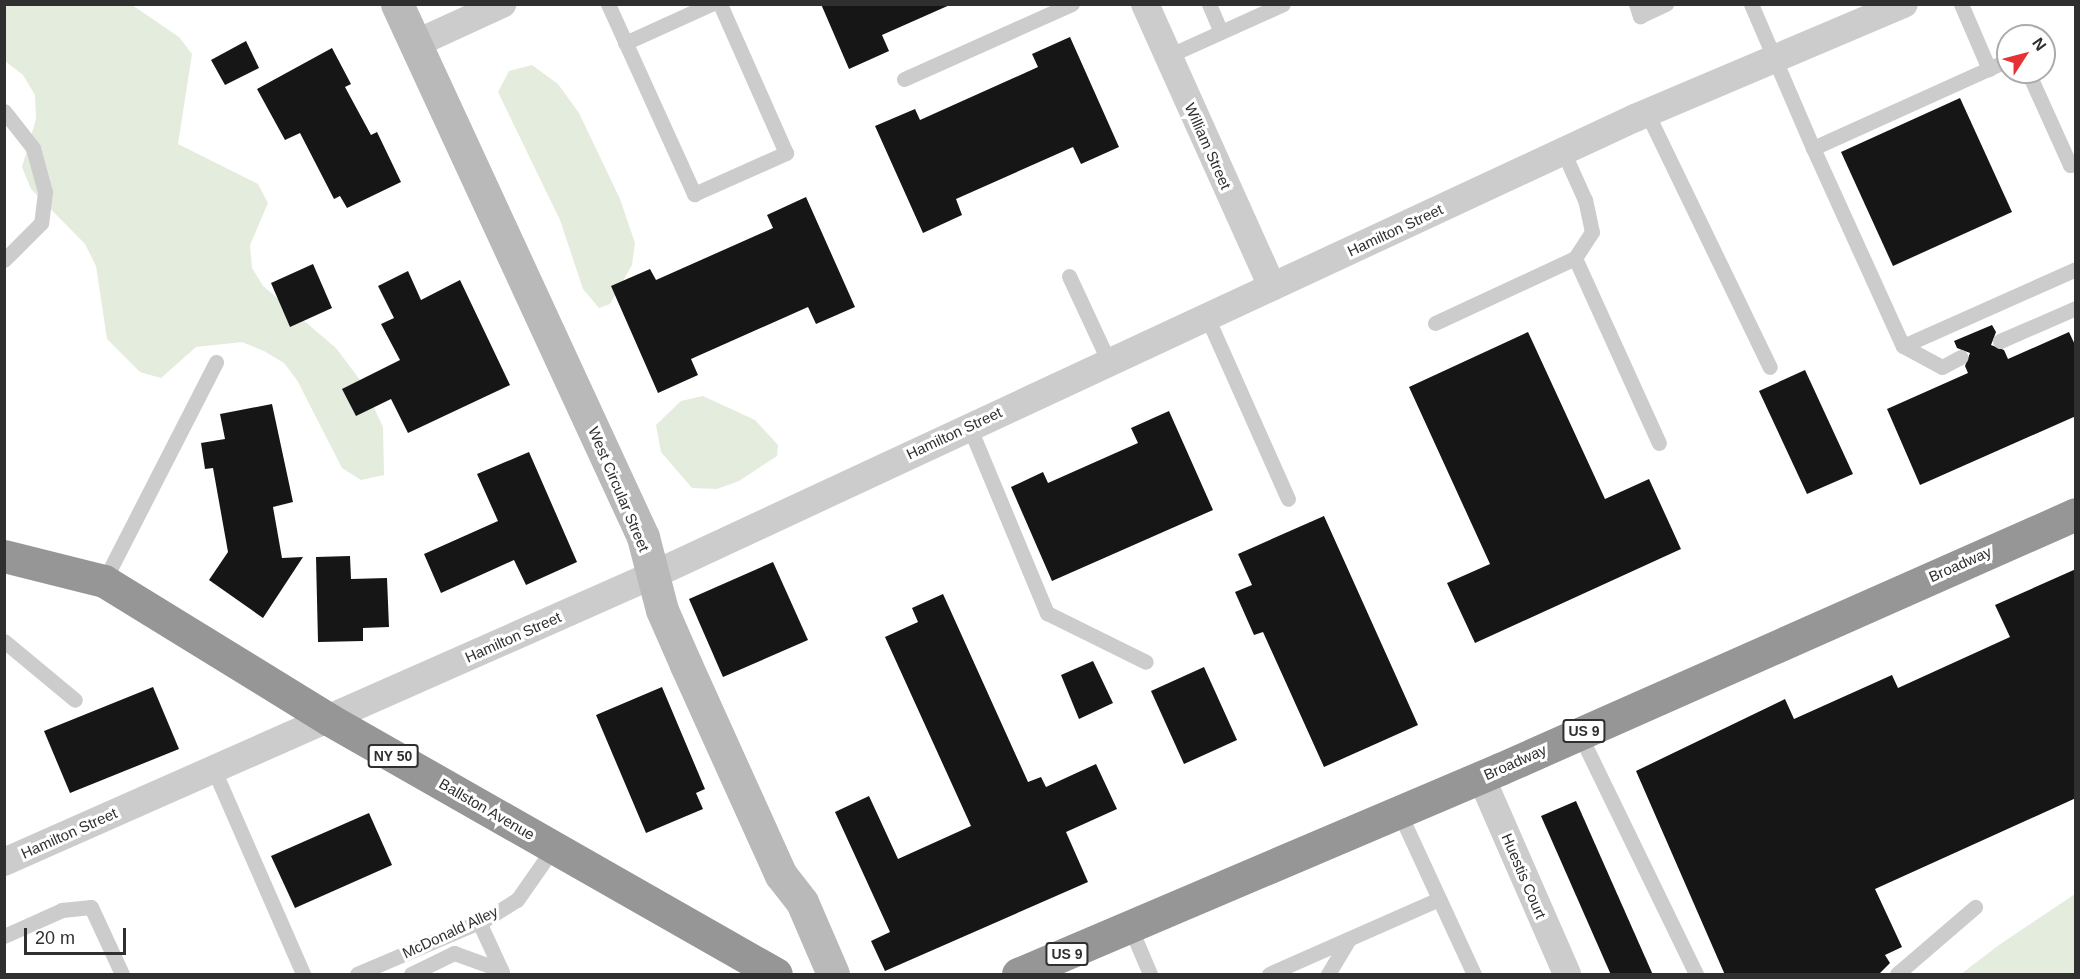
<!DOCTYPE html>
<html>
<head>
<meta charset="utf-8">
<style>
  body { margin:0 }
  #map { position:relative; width:2080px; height:979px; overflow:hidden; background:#fff; font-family:Arial,sans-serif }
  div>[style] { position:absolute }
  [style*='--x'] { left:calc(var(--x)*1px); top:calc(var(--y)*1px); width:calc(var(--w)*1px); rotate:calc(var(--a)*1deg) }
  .green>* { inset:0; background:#e4ecdd }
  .building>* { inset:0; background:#161616 }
  .lane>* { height:15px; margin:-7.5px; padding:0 7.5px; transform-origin:7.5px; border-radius:7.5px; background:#ccc }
  .street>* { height:28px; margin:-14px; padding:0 14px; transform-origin:14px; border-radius:14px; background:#ccc }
  .secondary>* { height:33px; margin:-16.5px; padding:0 16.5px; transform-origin:16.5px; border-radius:16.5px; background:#b9b9b9 }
  .highway>* { height:33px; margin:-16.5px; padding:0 16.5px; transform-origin:16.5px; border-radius:16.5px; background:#969696 }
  span { translate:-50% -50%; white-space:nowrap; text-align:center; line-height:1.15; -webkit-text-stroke:6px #fff; paint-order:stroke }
  .shield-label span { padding:2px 4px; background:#fff; border:2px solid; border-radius:4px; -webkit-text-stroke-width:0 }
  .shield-label { font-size:14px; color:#2f2f2f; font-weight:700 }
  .street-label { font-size:15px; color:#2f2f2f }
  .frame { position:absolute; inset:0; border:6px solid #2f2f2f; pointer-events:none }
  .north { position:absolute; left:1996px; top:24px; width:60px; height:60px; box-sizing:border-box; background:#fff; border:2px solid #acacac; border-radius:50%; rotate:54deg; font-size:16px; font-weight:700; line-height:24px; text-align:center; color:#2f2f2f }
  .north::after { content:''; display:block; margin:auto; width:21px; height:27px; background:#e53235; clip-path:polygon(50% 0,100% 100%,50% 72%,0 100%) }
  .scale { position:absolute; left:24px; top:928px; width:102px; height:27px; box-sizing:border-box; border:3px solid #2f2f2f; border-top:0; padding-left:8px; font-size:18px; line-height:21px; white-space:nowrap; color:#2f2f2f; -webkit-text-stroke:4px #fff; paint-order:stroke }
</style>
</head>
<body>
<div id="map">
  <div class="green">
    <div style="clip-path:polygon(5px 5px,132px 5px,179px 37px,192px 54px,178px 144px,258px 184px,268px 203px,250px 245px,252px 268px,263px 286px,336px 348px,363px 384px,383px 427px,384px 475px,361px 480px,342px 468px,297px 380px,284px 363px,264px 351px,242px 342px,196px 347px,161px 378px,140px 372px,107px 339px,96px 266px,85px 244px,31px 189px,22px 167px,36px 119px,35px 95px,23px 75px,5px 61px)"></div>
    <div style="clip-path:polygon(532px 65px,558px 84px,579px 113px,620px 199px,635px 243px,632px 265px,610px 304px,599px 308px,583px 289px,560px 220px,498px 92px,509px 71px)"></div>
    <div style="clip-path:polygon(703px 396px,755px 420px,778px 445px,777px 456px,739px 481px,717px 489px,692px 488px,661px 452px,656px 425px,681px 401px)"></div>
    <div style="clip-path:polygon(2075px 894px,2075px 974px,1961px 974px,1999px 945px)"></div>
  </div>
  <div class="building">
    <div style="clip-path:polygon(821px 4px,952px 4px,882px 35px,889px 51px,849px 69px)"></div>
    <div style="clip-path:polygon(1070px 37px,1119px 147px,1081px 164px,1073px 147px,956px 199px,962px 215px,923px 233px,875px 126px,915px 109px,920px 120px,1038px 67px,1032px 54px)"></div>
    <div style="clip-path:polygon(246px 41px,259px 68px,225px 85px,211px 60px)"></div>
    <div style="clip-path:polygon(332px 48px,351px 84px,345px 87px,371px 135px,377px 132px,401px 182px,347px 208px,340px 196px,334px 199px,300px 133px,285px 140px,257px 89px)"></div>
    <div style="clip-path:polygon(1960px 98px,2012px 212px,1893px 266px,1841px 152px)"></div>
    <div style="clip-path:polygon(806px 197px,855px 307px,816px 324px,808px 307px,691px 359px,698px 375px,658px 393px,611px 286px,650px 269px,656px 280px,773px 228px,767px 215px)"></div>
    <div style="clip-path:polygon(313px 264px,332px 308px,290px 327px,271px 283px)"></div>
    <div style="clip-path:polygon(408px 271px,421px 300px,460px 280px,510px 385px,408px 433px,391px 399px,356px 416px,342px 389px,400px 360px,381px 324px,394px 318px,378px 286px)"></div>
    <div style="clip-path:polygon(1992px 325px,1996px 332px,1991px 345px,2004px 350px,2008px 359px,2069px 332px,2076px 347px,2076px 416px,1920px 485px,1887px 409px,1968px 373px,1965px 366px,1970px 353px,1957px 348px,1954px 341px)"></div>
    <div style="clip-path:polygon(1528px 332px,1605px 499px,1649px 479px,1681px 549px,1475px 643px,1447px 583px,1490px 564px,1409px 387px)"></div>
    <div style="clip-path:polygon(1805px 370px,1853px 474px,1807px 494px,1759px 391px)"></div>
    <div style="clip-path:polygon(272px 404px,293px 502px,273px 507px,282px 558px,303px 557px,263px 618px,209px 580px,228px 552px,213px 468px,205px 469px,201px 443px,225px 439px,220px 414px)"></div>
    <div style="clip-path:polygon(1169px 411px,1213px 510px,1052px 581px,1011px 487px,1043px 472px,1048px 483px,1138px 443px,1131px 428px)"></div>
    <div style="clip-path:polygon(529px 452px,577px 562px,526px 585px,514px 560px,441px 593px,424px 554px,498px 521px,477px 474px)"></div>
    <div style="clip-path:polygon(1324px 516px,1418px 725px,1324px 767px,1263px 632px,1254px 635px,1235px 592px,1252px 585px,1238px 554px)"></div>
    <div style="clip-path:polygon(350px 556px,351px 579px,387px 578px,389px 627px,363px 628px,363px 641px,318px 642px,316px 557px)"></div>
    <div style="clip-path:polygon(773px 562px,808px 640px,723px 677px,689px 599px)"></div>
    <div style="clip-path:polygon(2076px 569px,2076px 798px,1875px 889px,1902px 947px,1885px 955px,1890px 963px,1878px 975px,1725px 975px,1636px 771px,1785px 699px,1794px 719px,1892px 675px,1898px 688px,2010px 637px,1995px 605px)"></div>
    <div style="clip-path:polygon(943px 594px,1028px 782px,1041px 777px,1046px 787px,1096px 764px,1117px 809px,1066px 832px,1088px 882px,885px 971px,871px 941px,890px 932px,835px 812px,869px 796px,898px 859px,971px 826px,885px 637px,918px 622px,912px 608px)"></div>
    <div style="clip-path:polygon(1093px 661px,1113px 703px,1079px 719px,1061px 675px)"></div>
    <div style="clip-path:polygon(1204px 667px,1237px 740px,1184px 764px,1151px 691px)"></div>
    <div style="clip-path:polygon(153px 687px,179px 749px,70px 793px,44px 731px)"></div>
    <div style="clip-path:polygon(662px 687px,705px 789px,696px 793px,703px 809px,646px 833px,596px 715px)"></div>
    <div style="clip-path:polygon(1576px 801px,1653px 975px,1611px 975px,1541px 816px)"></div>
    <div style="clip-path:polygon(369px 813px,392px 865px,295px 908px,271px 856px)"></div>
  </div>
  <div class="lane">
    <div style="--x:608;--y:4;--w:209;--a:65.6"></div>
    <div style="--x:694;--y:194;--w:101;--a:-24"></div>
    <div style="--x:786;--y:153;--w:163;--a:-113.9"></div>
    <div style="--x:1209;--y:4;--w:30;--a:67"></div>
    <div style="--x:1636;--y:4;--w:13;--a:72"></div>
    <div style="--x:1640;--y:16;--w:29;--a:-25"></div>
    <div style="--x:1751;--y:4;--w:157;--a:66.7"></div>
    <div style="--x:1961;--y:4;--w:71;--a:66.7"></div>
    <div style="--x:625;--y:43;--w:94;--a:-24.4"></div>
    <div style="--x:1168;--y:56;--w:126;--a:-24.3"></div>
    <div style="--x:2008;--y:60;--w:214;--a:155.7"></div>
    <div style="--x:1813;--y:148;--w:217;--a:65.6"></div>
    <div style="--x:1903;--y:346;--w:189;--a:-24"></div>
    <div style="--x:2028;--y:72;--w:102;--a:65.7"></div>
    <div style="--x:2070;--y:165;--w:7;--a:-27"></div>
    <div style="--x:904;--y:79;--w:184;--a:-24.1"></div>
    <div style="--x:4;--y:111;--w:47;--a:51.9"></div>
    <div style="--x:33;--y:148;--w:46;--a:74.7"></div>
    <div style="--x:45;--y:192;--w:31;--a:97"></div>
    <div style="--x:41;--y:223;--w:52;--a:135"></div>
    <div style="--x:1647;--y:113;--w:282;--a:64.2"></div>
    <div style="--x:1575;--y:258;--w:203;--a:65.6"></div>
    <div style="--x:1069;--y:276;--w:95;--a:65.1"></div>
    <div style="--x:1207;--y:317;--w:199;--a:66"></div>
    <div style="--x:1435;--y:323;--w:154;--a:-24.9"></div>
    <div style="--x:1575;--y:258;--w:31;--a:-57"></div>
    <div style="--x:1592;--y:232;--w:33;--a:-102"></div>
    <div style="--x:1585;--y:200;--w:54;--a:-114.2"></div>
    <div style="--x:2000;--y:341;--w:83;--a:-23.5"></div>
    <div style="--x:1903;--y:346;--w:44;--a:28.3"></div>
    <div style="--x:1942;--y:367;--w:21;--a:-28"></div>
    <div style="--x:969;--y:426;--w:203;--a:67.4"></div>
    <div style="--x:1047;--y:613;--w:110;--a:26.3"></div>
    <div style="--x:104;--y:581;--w:246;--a:-62.9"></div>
    <div style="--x:4;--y:641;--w:92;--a:39.7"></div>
    <div style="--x:1579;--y:733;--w:268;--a:64.1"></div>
    <div style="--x:214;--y:770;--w:223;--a:66.4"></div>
    <div style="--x:1399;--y:812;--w:179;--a:65.2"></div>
    <div style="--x:479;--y:922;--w:55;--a:65.3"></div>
    <div style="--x:1130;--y:927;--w:51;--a:66.9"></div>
    <div style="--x:4;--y:936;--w:64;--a:-24.1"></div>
    <div style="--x:62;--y:910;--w:29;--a:-6"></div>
    <div style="--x:91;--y:907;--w:74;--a:65.2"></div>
    <div style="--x:357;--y:974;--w:140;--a:-23.1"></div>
    <div style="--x:486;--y:919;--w:36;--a:-32"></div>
    <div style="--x:517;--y:900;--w:65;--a:-55.1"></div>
    <div style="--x:411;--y:974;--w:48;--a:-26"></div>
    <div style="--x:454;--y:953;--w:50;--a:19.9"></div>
    <div style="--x:1269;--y:974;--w:186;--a:-23.8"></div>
    <div style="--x:1328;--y:974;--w:41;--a:-59"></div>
    <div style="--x:1897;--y:974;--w:103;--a:-40.7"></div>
  </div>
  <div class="street">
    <div style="--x:1145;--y:4;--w:310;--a:65.8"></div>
    <div style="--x:417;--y:43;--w:94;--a:-24.6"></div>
    <div style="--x:1481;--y:777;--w:215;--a:66.4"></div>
    <div style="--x:4;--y:862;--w:710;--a:-23.86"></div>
    <div style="--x:653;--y:575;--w:1083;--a:-24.96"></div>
    <div style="--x:1635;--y:118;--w:292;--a:-23"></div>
  </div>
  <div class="secondary">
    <div style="--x:397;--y:4;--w:587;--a:65.22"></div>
    <div style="--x:643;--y:537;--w:75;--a:75.4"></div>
    <div style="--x:662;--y:610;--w:60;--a:66.4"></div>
    <div style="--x:686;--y:665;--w:230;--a:65.7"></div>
    <div style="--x:781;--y:875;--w:34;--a:52"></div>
    <div style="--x:802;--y:902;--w:78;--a:66.7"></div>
  </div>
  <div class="highway">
    <div style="--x:4;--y:556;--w:103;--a:14"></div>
    <div style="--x:104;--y:581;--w:265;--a:31.6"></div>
    <div style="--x:330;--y:720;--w:513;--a:29.66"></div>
    <div style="--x:1018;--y:974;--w:524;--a:-23.04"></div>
    <div style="--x:1500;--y:769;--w:630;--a:-23.88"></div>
  </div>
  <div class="shield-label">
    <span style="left:1584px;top:731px">US 9</span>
    <span style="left:393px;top:756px">NY 50</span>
    <span style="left:1067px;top:954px">US 9</span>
  </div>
  <div class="street-label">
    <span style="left:1208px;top:146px;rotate:66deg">William Street</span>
    <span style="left:1395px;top:230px;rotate:-25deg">Hamilton Street</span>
    <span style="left:954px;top:433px;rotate:-25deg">Hamilton Street</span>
    <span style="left:619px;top:489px;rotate:67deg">West Circular Street</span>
    <span style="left:1960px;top:564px;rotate:-24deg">Broadway</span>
    <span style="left:513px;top:637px;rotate:-24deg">Hamilton Street</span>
    <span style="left:1515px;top:762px;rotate:-24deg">Broadway</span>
    <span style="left:487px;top:809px;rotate:30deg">Ballston Avenue</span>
    <span style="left:69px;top:833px;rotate:-24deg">Hamilton Street</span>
    <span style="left:1524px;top:876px;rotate:67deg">Huestis Court</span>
    <span style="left:450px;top:932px;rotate:-25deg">McDonald Alley</span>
  </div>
  <div class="frame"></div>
  <div class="north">N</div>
  <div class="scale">20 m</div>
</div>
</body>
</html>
